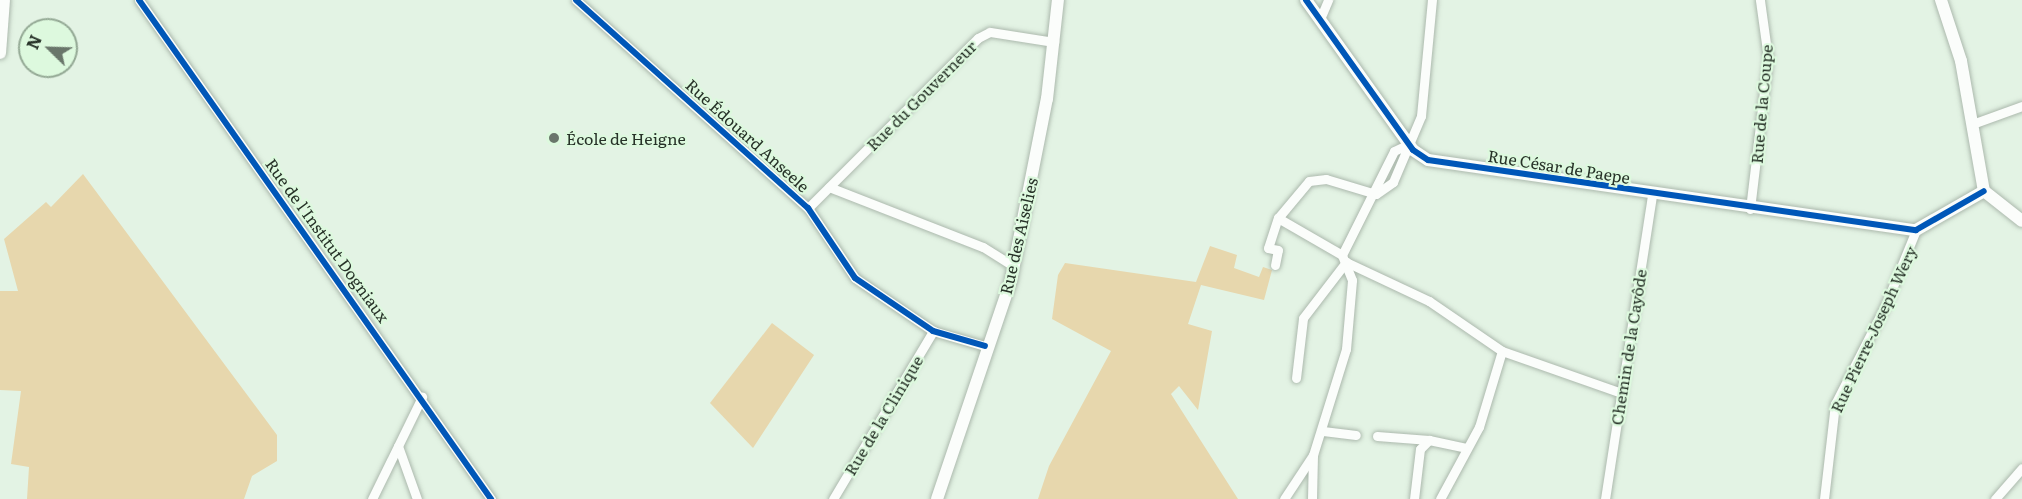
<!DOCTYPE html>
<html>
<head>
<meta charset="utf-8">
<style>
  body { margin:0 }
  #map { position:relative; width:2022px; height:499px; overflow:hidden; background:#e3f3e4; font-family:Literata,serif }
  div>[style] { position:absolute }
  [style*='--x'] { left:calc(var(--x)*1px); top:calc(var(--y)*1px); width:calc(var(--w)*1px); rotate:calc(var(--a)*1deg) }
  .green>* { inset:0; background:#e7d7ad }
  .roads { filter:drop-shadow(0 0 2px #acb9ad) drop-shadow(0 0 2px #acb9ad) }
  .minor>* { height:9px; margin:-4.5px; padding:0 4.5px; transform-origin:4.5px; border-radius:4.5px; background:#fbfdfb }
  .tertiary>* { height:12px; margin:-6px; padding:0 6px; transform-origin:6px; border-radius:6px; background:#fbfdfb }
  .cycleway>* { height:6px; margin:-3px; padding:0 3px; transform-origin:3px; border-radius:3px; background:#0057b8 }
  .dots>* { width:16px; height:16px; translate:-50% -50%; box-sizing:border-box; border:3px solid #ddf9de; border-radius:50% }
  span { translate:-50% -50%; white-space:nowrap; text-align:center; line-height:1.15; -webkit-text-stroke:4.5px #ddf9de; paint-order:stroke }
  .street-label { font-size:16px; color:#273228 }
  .poi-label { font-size:16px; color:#273228 }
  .left { translate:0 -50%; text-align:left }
  .north { position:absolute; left:18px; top:18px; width:60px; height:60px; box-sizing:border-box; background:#ddf9de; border:2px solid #94a995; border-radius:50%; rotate:293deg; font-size:16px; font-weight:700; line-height:24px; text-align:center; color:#273228 }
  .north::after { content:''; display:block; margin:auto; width:21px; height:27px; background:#69766a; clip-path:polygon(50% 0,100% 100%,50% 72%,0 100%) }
</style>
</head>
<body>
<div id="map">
  <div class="green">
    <div style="clip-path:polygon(83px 174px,277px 435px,277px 461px,252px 476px,244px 499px,27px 499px,29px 467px,11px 464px,21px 391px,0 390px,0 291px,18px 291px,4px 239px,46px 202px,51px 207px)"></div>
    <div style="clip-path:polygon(1210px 246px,1237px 255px,1234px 268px,1259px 277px,1263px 267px,1272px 270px,1264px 300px,1201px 285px,1188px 324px,1212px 331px,1198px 410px,1179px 386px,1171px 394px,1238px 499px,1038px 499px,1049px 466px,1111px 351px,1052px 319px,1058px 275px,1065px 263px,1196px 282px)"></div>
    <div style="clip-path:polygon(772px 323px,814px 355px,753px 448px,710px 403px)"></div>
  </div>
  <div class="roads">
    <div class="minor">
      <div style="--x:139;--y:0;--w:611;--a:54.8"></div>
      <div style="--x:576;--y:0;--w:312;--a:41.9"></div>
      <div style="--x:808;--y:208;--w:84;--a:56.1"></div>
      <div style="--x:855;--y:278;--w:94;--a:34.2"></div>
      <div style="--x:933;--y:331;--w:54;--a:16.1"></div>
      <div style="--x:1320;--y:19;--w:21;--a:-67"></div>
      <div style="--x:1975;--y:123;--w:50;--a:-19.9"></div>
      <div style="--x:829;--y:187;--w:165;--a:21.3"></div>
      <div style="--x:983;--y:247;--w:36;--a:32"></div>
      <div style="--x:1376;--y:194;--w:21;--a:-35"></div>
      <div style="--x:1393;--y:182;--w:72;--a:-67"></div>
      <div style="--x:1421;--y:116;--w:117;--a:-84.6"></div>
      <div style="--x:808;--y:208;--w:240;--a:-45"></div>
      <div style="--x:978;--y:38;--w:13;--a:-27"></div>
      <div style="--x:990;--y:32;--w:65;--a:8.9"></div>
      <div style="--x:1750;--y:209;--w:152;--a:-83.2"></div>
      <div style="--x:1768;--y:58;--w:59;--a:-97.9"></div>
      <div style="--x:1278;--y:218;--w:74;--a:30"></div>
      <div style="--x:1342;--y:255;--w:116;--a:-63.4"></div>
      <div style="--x:1394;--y:151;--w:17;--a:-25"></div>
      <div style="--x:1275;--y:265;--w:15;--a:-79"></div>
      <div style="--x:1278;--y:250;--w:10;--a:-169"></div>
      <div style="--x:1268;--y:248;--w:32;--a:-72"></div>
      <div style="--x:1278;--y:218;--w:48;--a:-50"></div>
      <div style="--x:1309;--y:181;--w:17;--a:-7"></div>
      <div style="--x:1326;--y:179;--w:52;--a:16.7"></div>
      <div style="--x:1296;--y:378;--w:60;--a:-83.3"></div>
      <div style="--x:1303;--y:318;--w:71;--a:-52.5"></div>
      <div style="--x:1346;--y:262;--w:92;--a:25.2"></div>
      <div style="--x:1429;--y:301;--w:88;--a:34.4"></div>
      <div style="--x:1502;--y:351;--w:126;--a:19.4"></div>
      <div style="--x:1323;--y:431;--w:33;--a:7"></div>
      <div style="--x:1377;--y:436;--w:52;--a:4.4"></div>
      <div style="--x:398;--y:446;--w:56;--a:70.3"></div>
      <div style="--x:372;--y:499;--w:114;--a:-63.9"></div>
      <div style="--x:833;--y:499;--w:196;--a:-59.2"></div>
      <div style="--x:1284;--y:499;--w:53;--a:-56.6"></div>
      <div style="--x:1313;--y:455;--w:111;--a:-72.7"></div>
      <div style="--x:1346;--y:349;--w:69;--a:-85"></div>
      <div style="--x:1352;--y:280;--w:27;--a:-112"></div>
      <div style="--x:1312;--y:499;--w:43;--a:-88.7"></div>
      <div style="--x:1414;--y:499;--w:50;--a:-83.2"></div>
      <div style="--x:1420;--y:449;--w:13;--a:-45"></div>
      <div style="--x:1429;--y:440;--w:39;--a:12"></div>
      <div style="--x:1440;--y:499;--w:82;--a:-61.6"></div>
      <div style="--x:1479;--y:427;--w:79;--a:-73.2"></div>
      <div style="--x:1605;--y:499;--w:309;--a:-81.2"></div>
      <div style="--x:1824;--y:499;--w:96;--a:-83.4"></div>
      <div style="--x:1835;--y:404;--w:110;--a:-63"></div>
      <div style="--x:1885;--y:306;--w:82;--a:-67.8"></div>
      <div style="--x:1995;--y:499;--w:41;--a:-48.9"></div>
    </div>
    <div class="tertiary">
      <div style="--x:1306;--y:0;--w:184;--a:54.5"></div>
      <div style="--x:1413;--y:150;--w:18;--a:34"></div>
      <div style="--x:1428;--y:160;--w:493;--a:8.2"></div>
      <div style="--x:1916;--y:230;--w:78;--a:-29.8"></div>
      <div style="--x:1941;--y:0;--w:64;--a:71.8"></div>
      <div style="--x:1961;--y:61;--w:132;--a:80"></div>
      <div style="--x:0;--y:53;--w:53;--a:-85.7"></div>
      <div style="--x:1984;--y:191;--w:48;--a:38.3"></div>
      <div style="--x:937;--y:499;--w:231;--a:-71.3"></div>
      <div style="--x:1011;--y:280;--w:185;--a:-78.8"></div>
      <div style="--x:1047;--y:99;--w:100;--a:-83.7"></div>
    </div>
  </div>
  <div class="cycleway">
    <div style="--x:139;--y:0;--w:611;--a:54.8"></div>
    <div style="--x:576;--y:0;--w:312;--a:41.9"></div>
    <div style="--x:808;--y:208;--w:84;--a:56.1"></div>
    <div style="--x:855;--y:278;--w:94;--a:34.2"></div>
    <div style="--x:933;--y:331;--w:54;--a:16.1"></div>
    <div style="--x:1306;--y:0;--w:184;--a:54.5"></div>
    <div style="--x:1413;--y:150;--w:18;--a:34"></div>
    <div style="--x:1428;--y:160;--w:493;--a:8.2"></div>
    <div style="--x:1916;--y:230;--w:78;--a:-29.8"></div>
  </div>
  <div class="dots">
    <div style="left:554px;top:138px;background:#69766a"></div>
  </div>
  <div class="street-label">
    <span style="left:921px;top:95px;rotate:-45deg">Rue du Gouverneur</span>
    <span style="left:1761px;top:104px;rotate:-85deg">Rue de la Coupe</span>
    <span style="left:748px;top:135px;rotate:42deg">Rue Édouard Anseele</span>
    <span style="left:1559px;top:166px;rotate:9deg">Rue César de Paepe</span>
    <span style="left:1018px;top:236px;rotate:-77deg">Rue des Aiselies</span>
    <span style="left:328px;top:240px;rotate:54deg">Rue de l'Institut Dogniaux</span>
    <span style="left:1873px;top:329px;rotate:-65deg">Rue Pierre-Joseph Wery</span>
    <span style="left:1628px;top:347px;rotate:-81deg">Chemin de la Cayôde</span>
    <span style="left:883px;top:415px;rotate:-59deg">Rue de la Clinique</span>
  </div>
  <div class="poi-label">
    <span class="left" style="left:566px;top:138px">École de Heigne</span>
  </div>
  <div class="north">N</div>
</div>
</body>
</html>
